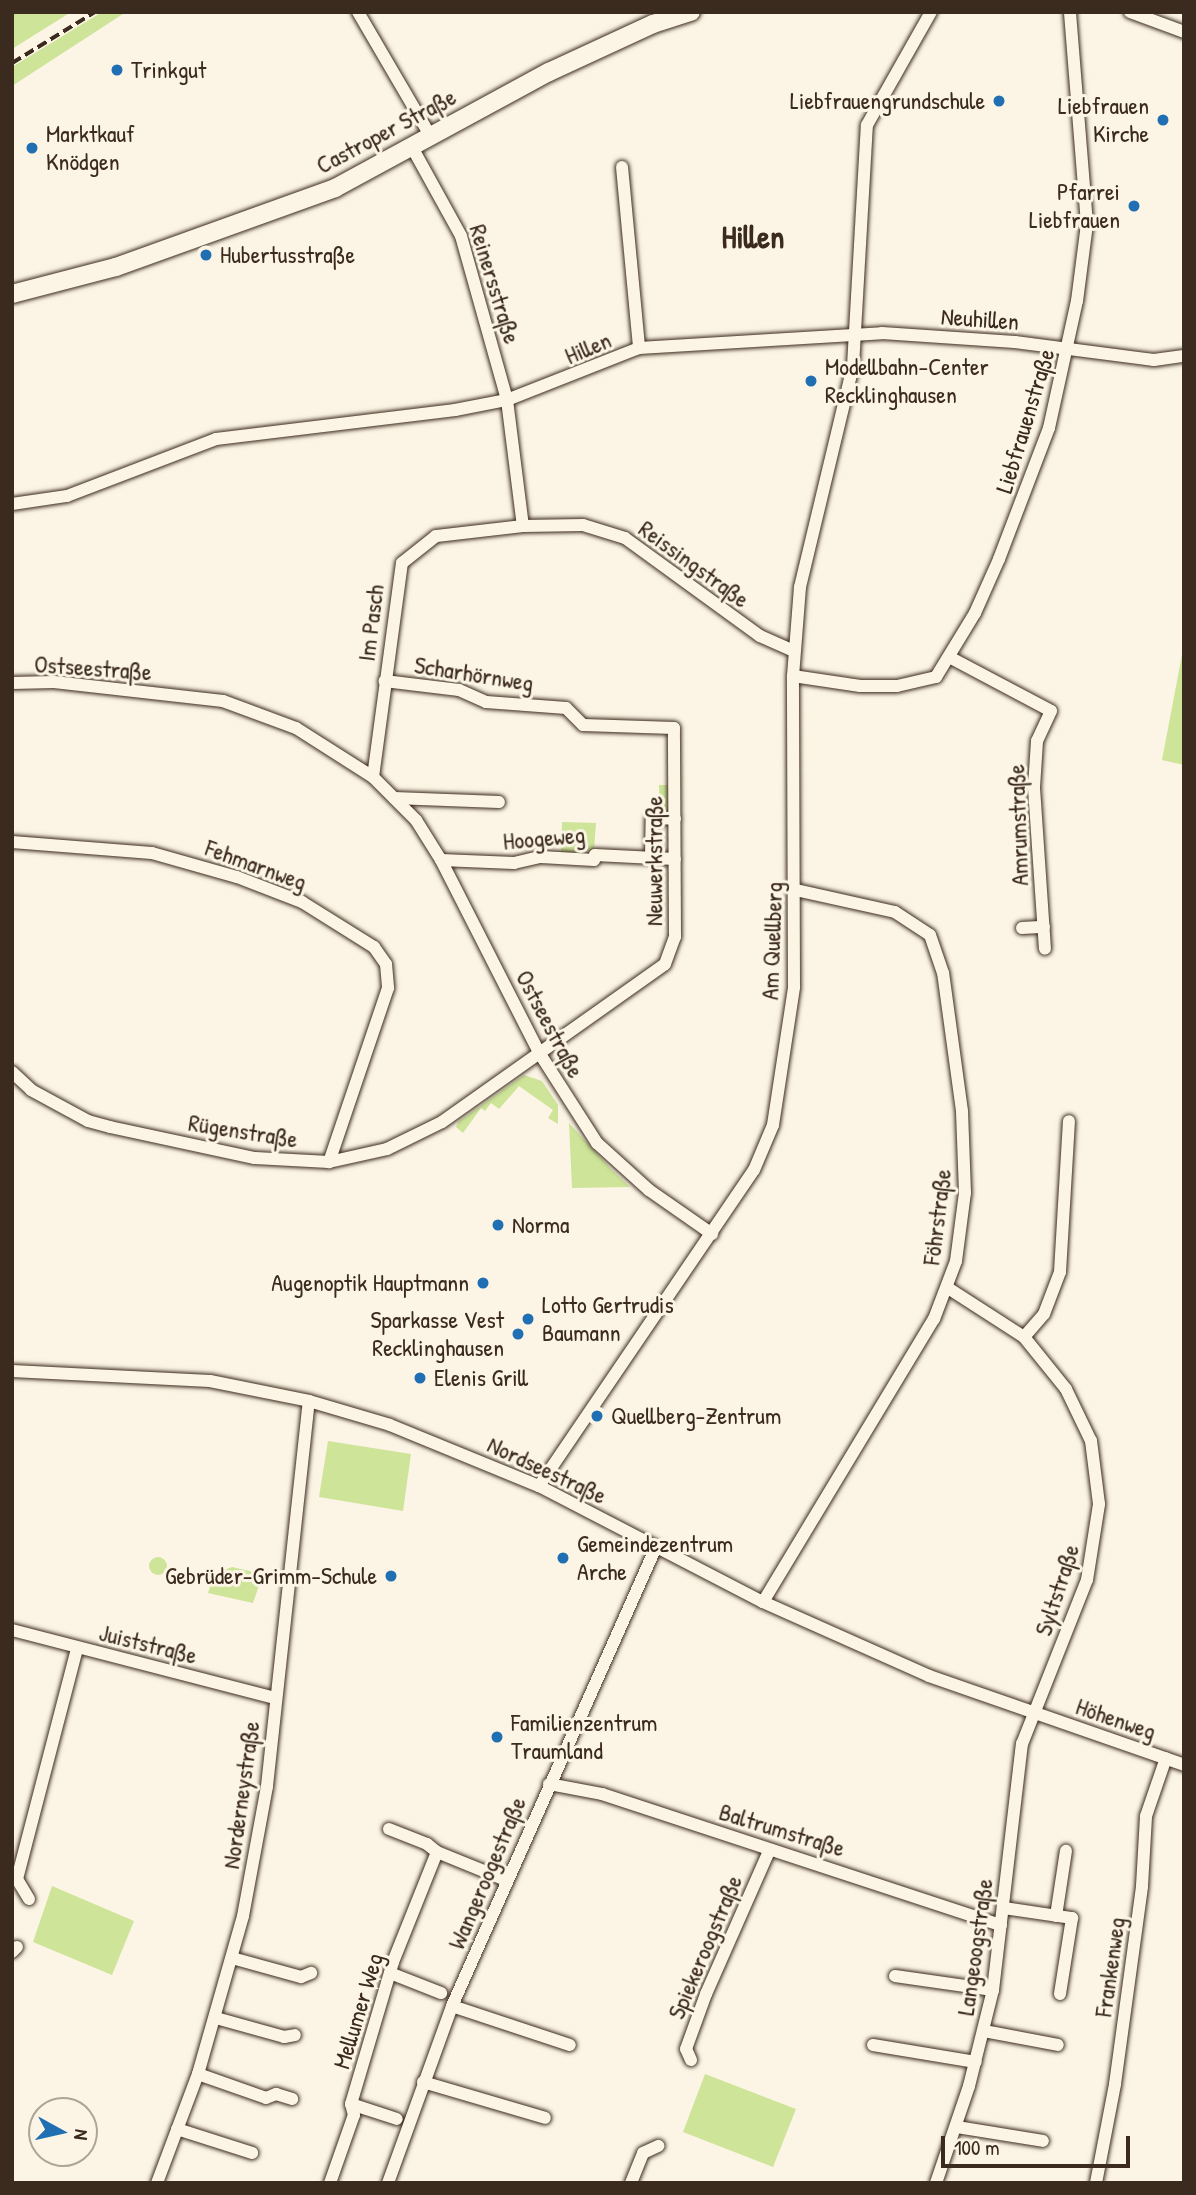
<!DOCTYPE html>
<html>
<head>
<meta charset="utf-8">
<style>
  body { margin:0 }
  #map { position:relative; width:1196px; height:2195px; overflow:hidden; background:#fcf5e5; font-family:"Patrick Hand",sans-serif }
  div>[style] { position:absolute }
  [style*='--x'] { left:calc(var(--x)*1px); top:calc(var(--y)*1px); width:calc(var(--w)*1px); rotate:calc(var(--a)*1deg) }
  .green>* { inset:0; background:#cde499 }
  .round { border-radius:50% }
  .roads { filter:drop-shadow(0 0 2px #3b2a1e) drop-shadow(0 0 2px #3b2a1e) }
  .street>* { height:12px; margin:-6px; padding:0 6px; transform-origin:6px; border-radius:6px; background:#fcf5e5 }
  .secondary>* { height:18px; margin:-9px; padding:0 9px; transform-origin:9px; border-radius:9px; background:#fcf5e5 }
  .rail>* { height:3.5px; margin-top:-1.75px; transform-origin:0; background:repeating-linear-gradient(90deg,#3b2a1e 0 10px,transparent 0 15px) }
  .dots>* { width:19px; height:19px; translate:-50% -50%; box-sizing:border-box; border:4px solid #fcf5e5; border-radius:50% }
  span { translate:-50% -50%; white-space:nowrap; text-align:center; line-height:1.15; -webkit-text-stroke:6px #fcf5e5; paint-order:stroke }
  .poi-label { font-size:24px; color:#3b2a1e }
  .left { translate:0 -50%; text-align:left }
  .right { translate:-100% -50%; text-align:right }
  .street-label { font-size:24px; color:#3b2a1e }
  .district-label { font-size:32px; color:#3b2a1e; font-weight:700 }
  .frame { position:absolute; inset:0; border:14px solid #3b2a1e; pointer-events:none }
  .north { position:absolute; left:28px; top:2097px; width:70px; height:70px; box-sizing:border-box; background:#fcf5e5; border:2px solid #afa495; border-radius:50%; rotate:98deg; font-size:19px; font-weight:700; line-height:28px; text-align:center; color:#3b2a1e }
  .north::after { content:''; display:block; margin:auto; width:24px; height:32px; background:#1f6fb2; clip-path:polygon(50% 0,100% 100%,50% 72%,0 100%) }
  .scale { position:absolute; left:941px; top:2136px; width:189px; height:32px; box-sizing:border-box; border:4px solid #3b2a1e; border-top:0; padding-left:9px; font-size:21px; line-height:24px; white-space:nowrap; color:#3b2a1e; -webkit-text-stroke:5px #fcf5e5; paint-order:stroke }
</style>
</head>
<body>
<div id="map">
  <div class="green">
    <div style="clip-path:polygon(12px 12px,71px 12px,12px 49px)"></div>
    <div style="clip-path:polygon(102px 12px,126px 12px,12px 86px,12px 67px)"></div>
    <div style="clip-path:polygon(1184px 644px,1184px 765px,1162px 760px)"></div>
    <div style="clip-path:polygon(659px 785px,670px 785px,670px 814px,659px 813px)"></div>
    <div style="clip-path:polygon(562px 822px,596px 823px,594px 851px,581px 850px,580px 856px,561px 854px)"></div>
    <div style="clip-path:polygon(524px 1075px,542px 1081px,558px 1105px,558px 1124px,548px 1118px,553px 1110px,519px 1086px,499px 1109px,491px 1103px,485px 1111px,481px 1108px,463px 1133px,456px 1127px,458px 1122px)"></div>
    <div style="clip-path:polygon(569px 1123px,610px 1168px,630px 1187px,572px 1188px)"></div>
    <div style="clip-path:polygon(328px 1441px,411px 1454px,403px 1511px,319px 1497px)"></div>
    <div class="round" style="left:149px;top:1557px;width:18px;height:18px"></div>
    <div style="clip-path:polygon(232px 1567px,263px 1574px,253px 1603px,208px 1593px,214px 1574px)"></div>
    <div style="clip-path:polygon(52px 1886px,134px 1921px,112px 1975px,33px 1942px)"></div>
    <div style="clip-path:polygon(705px 2074px,796px 2109px,773px 2167px,683px 2132px)"></div>
  </div>
  <div class="roads">
    <div class="street">
      <div style="--x:358;--y:12;--w:145;--a:59.7"></div>
      <div style="--x:1130;--y:12;--w:58;--a:20.3"></div>
      <div style="--x:413;--y:149;--w:99;--a:61.1"></div>
      <div style="--x:461;--y:236;--w:170;--a:74.3"></div>
      <div style="--x:507;--y:400;--w:127;--a:82.8"></div>
      <div style="--x:523;--y:526;--w:60;--a:-1"></div>
      <div style="--x:583;--y:525;--w:44;--a:17.2"></div>
      <div style="--x:625;--y:538;--w:167;--a:36"></div>
      <div style="--x:760;--y:636;--w:37;--a:24"></div>
      <div style="--x:622;--y:167;--w:182;--a:84.6"></div>
      <div style="--x:12;--y:504;--w:56;--a:-8.3"></div>
      <div style="--x:67;--y:496;--w:160;--a:-20.9"></div>
      <div style="--x:216;--y:439;--w:241;--a:-6.9"></div>
      <div style="--x:455;--y:410;--w:53;--a:-10.9"></div>
      <div style="--x:507;--y:400;--w:142;--a:-21.5"></div>
      <div style="--x:639;--y:348;--w:243;--a:-3.5"></div>
      <div style="--x:882;--y:333;--w:133;--a:3.9"></div>
      <div style="--x:1015;--y:342;--w:140;--a:7.4"></div>
      <div style="--x:1154;--y:360;--w:30;--a:-8"></div>
      <div style="--x:951;--y:658;--w:113;--a:27.9"></div>
      <div style="--x:1051;--y:711;--w:33;--a:115"></div>
      <div style="--x:1037;--y:741;--w:47;--a:93.7"></div>
      <div style="--x:1034;--y:788;--w:161;--a:86.1"></div>
      <div style="--x:793;--y:676;--w:68;--a:8.5"></div>
      <div style="--x:860;--y:686;--w:37;--a:0"></div>
      <div style="--x:897;--y:686;--w:40;--a:-13"></div>
      <div style="--x:936;--y:677;--w:75;--a:-58.6"></div>
      <div style="--x:975;--y:613;--w:59;--a:-66"></div>
      <div style="--x:999;--y:559;--w:140;--a:-69.1"></div>
      <div style="--x:1049;--y:428;--w:130;--a:-77.6"></div>
      <div style="--x:1077;--y:301;--w:78;--a:-82.6"></div>
      <div style="--x:1087;--y:224;--w:213;--a:-94.6"></div>
      <div style="--x:12;--y:683;--w:42;--a:-1.4"></div>
      <div style="--x:54;--y:682;--w:170;--a:6.4"></div>
      <div style="--x:223;--y:701;--w:78;--a:20.3"></div>
      <div style="--x:296;--y:728;--w:91;--a:32.5"></div>
      <div style="--x:373;--y:777;--w:61;--a:45"></div>
      <div style="--x:416;--y:820;--w:47;--a:58"></div>
      <div style="--x:441;--y:860;--w:218;--a:63"></div>
      <div style="--x:540;--y:1054;--w:106;--a:57.4"></div>
      <div style="--x:597;--y:1143;--w:70;--a:42.1"></div>
      <div style="--x:649;--y:1190;--w:77;--a:34.9"></div>
      <div style="--x:373;--y:777;--w:216;--a:-82.3"></div>
      <div style="--x:402;--y:563;--w:43;--a:-38.5"></div>
      <div style="--x:436;--y:536;--w:88;--a:-6.6"></div>
      <div style="--x:394;--y:798;--w:105;--a:2.2"></div>
      <div style="--x:12;--y:842;--w:140;--a:4.5"></div>
      <div style="--x:152;--y:853;--w:88;--a:15.8"></div>
      <div style="--x:237;--y:877;--w:70;--a:21"></div>
      <div style="--x:302;--y:902;--w:85;--a:32"></div>
      <div style="--x:374;--y:947;--w:21;--a:55"></div>
      <div style="--x:386;--y:964;--w:24;--a:85"></div>
      <div style="--x:388;--y:988;--w:184;--a:108.7"></div>
      <div style="--x:651;--y:857;--w:39;--a:-89"></div>
      <div style="--x:652;--y:818;--w:23;--a:2"></div>
      <div style="--x:441;--y:860;--w:73;--a:2.4"></div>
      <div style="--x:514;--y:863;--w:28;--a:-13"></div>
      <div style="--x:541;--y:857;--w:53;--a:3.2"></div>
      <div style="--x:594;--y:860;--w:5;--a:-79"></div>
      <div style="--x:595;--y:855;--w:80;--a:2.9"></div>
      <div style="--x:1022;--y:928;--w:22;--a:-3"></div>
      <div style="--x:12;--y:1072;--w:26;--a:43"></div>
      <div style="--x:31;--y:1090;--w:65;--a:28.5"></div>
      <div style="--x:88;--y:1121;--w:23;--a:15"></div>
      <div style="--x:110;--y:1127;--w:148;--a:12.1"></div>
      <div style="--x:255;--y:1158;--w:74;--a:3.1"></div>
      <div style="--x:329;--y:1162;--w:59;--a:-12.6"></div>
      <div style="--x:387;--y:1149;--w:61;--a:-26.1"></div>
      <div style="--x:442;--y:1122;--w:273;--a:-35.3"></div>
      <div style="--x:665;--y:964;--w:29;--a:-70"></div>
      <div style="--x:675;--y:937;--w:209;--a:-90.3"></div>
      <div style="--x:674;--y:728;--w:91;--a:-178.1"></div>
      <div style="--x:583;--y:725;--w:24;--a:-135"></div>
      <div style="--x:566;--y:708;--w:80;--a:-175.7"></div>
      <div style="--x:486;--y:702;--w:30;--a:-156"></div>
      <div style="--x:459;--y:690;--w:75;--a:-173.1"></div>
      <div style="--x:1024;--y:1337;--w:30;--a:-49"></div>
      <div style="--x:1044;--y:1314;--w:45;--a:-69.1"></div>
      <div style="--x:1060;--y:1272;--w:151;--a:-86.6"></div>
      <div style="--x:12;--y:1371;--w:198;--a:2.9"></div>
      <div style="--x:210;--y:1381;--w:101;--a:11.4"></div>
      <div style="--x:309;--y:1401;--w:84;--a:16.5"></div>
      <div style="--x:390;--y:1425;--w:161;--a:22.3"></div>
      <div style="--x:539;--y:1486;--w:252;--a:27.4"></div>
      <div style="--x:763;--y:1602;--w:182;--a:24"></div>
      <div style="--x:929;--y:1676;--w:270;--a:19.2"></div>
      <div style="--x:539;--y:1486;--w:382;--a:-55.8"></div>
      <div style="--x:754;--y:1170;--w:49;--a:-67.1"></div>
      <div style="--x:773;--y:1125;--w:140;--a:-81.3"></div>
      <div style="--x:794;--y:987;--w:311;--a:-90.2"></div>
      <div style="--x:793;--y:676;--w:89;--a:-85.5"></div>
      <div style="--x:800;--y:587;--w:227;--a:-76.5"></div>
      <div style="--x:853;--y:366;--w:241;--a:-86.7"></div>
      <div style="--x:867;--y:125;--w:130;--a:-60.5"></div>
      <div style="--x:763;--y:1602;--w:331;--a:-58.9"></div>
      <div style="--x:934;--y:1319;--w:62;--a:-69.2"></div>
      <div style="--x:956;--y:1261;--w:69;--a:-82.5"></div>
      <div style="--x:965;--y:1193;--w:82;--a:-92.1"></div>
      <div style="--x:962;--y:1111;--w:139;--a:-97.8"></div>
      <div style="--x:943;--y:973;--w:40;--a:-108.9"></div>
      <div style="--x:930;--y:935;--w:42;--a:-146.7"></div>
      <div style="--x:895;--y:912;--w:101;--a:-167.5"></div>
      <div style="--x:12;--y:1630;--w:272;--a:14.5"></div>
      <div style="--x:549;--y:1784;--w:54;--a:10.7"></div>
      <div style="--x:602;--y:1794;--w:420;--a:18.2"></div>
      <div style="--x:389;--y:1829;--w:41;--a:21.5"></div>
      <div style="--x:427;--y:1844;--w:13;--a:39"></div>
      <div style="--x:29;--y:1899;--w:23;--a:-121"></div>
      <div style="--x:17;--y:1879;--w:239;--a:-75.4"></div>
      <div style="--x:1004;--y:1908;--w:69;--a:8.4"></div>
      <div style="--x:1072;--y:1918;--w:77;--a:99"></div>
      <div style="--x:1056;--y:1916;--w:66;--a:-81.3"></div>
      <div style="--x:12;--y:1952;--w:7;--a:-45"></div>
      <div style="--x:232;--y:1958;--w:72;--a:15.4"></div>
      <div style="--x:301;--y:1977;--w:11;--a:-22"></div>
      <div style="--x:390;--y:1973;--w:55;--a:21.4"></div>
      <div style="--x:895;--y:1976;--w:99;--a:8.1"></div>
      <div style="--x:452;--y:2006;--w:124;--a:18.3"></div>
      <div style="--x:216;--y:2018;--w:71;--a:15.6"></div>
      <div style="--x:284;--y:2037;--w:11;--a:-10"></div>
      <div style="--x:984;--y:2031;--w:75;--a:10.7"></div>
      <div style="--x:873;--y:2045;--w:104;--a:9.4"></div>
      <div style="--x:691;--y:2060;--w:12;--a:-114"></div>
      <div style="--x:686;--y:2049;--w:59;--a:-70"></div>
      <div style="--x:706;--y:1994;--w:156;--a:-66.2"></div>
      <div style="--x:198;--y:2074;--w:72;--a:19.4"></div>
      <div style="--x:266;--y:2098;--w:11;--a:-22"></div>
      <div style="--x:276;--y:2094;--w:17;--a:17"></div>
      <div style="--x:423;--y:2082;--w:127;--a:16.4"></div>
      <div style="--x:351;--y:2104;--w:48;--a:18.1"></div>
      <div style="--x:957;--y:2127;--w:87;--a:9.2"></div>
      <div style="--x:177;--y:2129;--w:79;--a:17.7"></div>
      <div style="--x:157;--y:2183;--w:116;--a:-69.4"></div>
      <div style="--x:198;--y:2074;--w:164;--a:-74.1"></div>
      <div style="--x:243;--y:1916;--w:132;--a:-79.5"></div>
      <div style="--x:267;--y:1786;--w:387;--a:-83.8"></div>
      <div style="--x:330;--y:2183;--w:72;--a:-70.6"></div>
      <div style="--x:354;--y:2115;--w:11;--a:-105"></div>
      <div style="--x:351;--y:2104;--w:148;--a:-73.5"></div>
      <div style="--x:393;--y:1962;--w:118;--a:-68.2"></div>
      <div style="--x:437;--y:1852;--w:74;--a:22.1"></div>
      <div style="--x:388;--y:2183;--w:188;--a:-70.1"></div>
      <div style="--x:452;--y:2006;--w:502;--a:-66.04"></div>
      <div style="--x:631;--y:2183;--w:32;--a:-68"></div>
      <div style="--x:643;--y:2153;--w:17;--a:-25"></div>
      <div style="--x:936;--y:2183;--w:102;--a:-71.2"></div>
      <div style="--x:969;--y:2086;--w:99;--a:-76"></div>
      <div style="--x:993;--y:1990;--w:248;--a:-83.3"></div>
      <div style="--x:1022;--y:1744;--w:176;--a:-68.4"></div>
      <div style="--x:1087;--y:1580;--w:77;--a:-81"></div>
      <div style="--x:1099;--y:1504;--w:64;--a:-97.2"></div>
      <div style="--x:1091;--y:1441;--w:58;--a:-115.7"></div>
      <div style="--x:1066;--y:1389;--w:67;--a:-128.9"></div>
      <div style="--x:1024;--y:1337;--w:90;--a:-147.2"></div>
      <div style="--x:1096;--y:2183;--w:101;--a:-79.1"></div>
      <div style="--x:1115;--y:2084;--w:200;--a:-82.2"></div>
      <div style="--x:1142;--y:1886;--w:70;--a:-86.7"></div>
      <div style="--x:1146;--y:1816;--w:61;--a:-71"></div>
    </div>
    <div class="secondary">
      <div style="--x:12;--y:294;--w:107;--a:-14.6"></div>
      <div style="--x:116;--y:267;--w:233;--a:-19.8"></div>
      <div style="--x:335;--y:188;--w:243;--a:-28.5"></div>
      <div style="--x:549;--y:72;--w:115;--a:-24.8"></div>
      <div style="--x:653;--y:24;--w:40;--a:-18"></div>
    </div>
  </div>
  <div class="rail">
    <div style="--x:12;--y:63;--w:97;--a:-31.6"></div>
  </div>
  <div class="dots">
    <div style="left:117px;top:70px;background:#1f6fb2"></div>
    <div style="left:999px;top:101px;background:#1f6fb2"></div>
    <div style="left:1163px;top:120px;background:#1f6fb2"></div>
    <div style="left:32px;top:148px;background:#1f6fb2"></div>
    <div style="left:1134px;top:206px;background:#1f6fb2"></div>
    <div style="left:206px;top:255px;background:#1f6fb2"></div>
    <div style="left:811px;top:381px;background:#1f6fb2"></div>
    <div style="left:498px;top:1225px;background:#1f6fb2"></div>
    <div style="left:483px;top:1283px;background:#1f6fb2"></div>
    <div style="left:528px;top:1319px;background:#1f6fb2"></div>
    <div style="left:518px;top:1334px;background:#1f6fb2"></div>
    <div style="left:420px;top:1378px;background:#1f6fb2"></div>
    <div style="left:597px;top:1416px;background:#1f6fb2"></div>
    <div style="left:563px;top:1558px;background:#1f6fb2"></div>
    <div style="left:391px;top:1576px;background:#1f6fb2"></div>
    <div style="left:497px;top:1737px;background:#1f6fb2"></div>
  </div>
  <div class="poi-label">
    <span class="left" style="left:131px;top:70px">Trinkgut</span>
    <span class="right" style="left:985px;top:101px">Liebfrauengrundschule</span>
    <span class="right" style="left:1149px;top:120px">Liebfrauen<br>Kirche</span>
    <span class="left" style="left:46px;top:148px">Marktkauf<br>Knödgen</span>
    <span class="right" style="left:1120px;top:206px">Pfarrei<br>Liebfrauen</span>
    <span class="left" style="left:220px;top:255px">Hubertusstraße</span>
    <span class="left" style="left:825px;top:381px">Modellbahn-Center<br>Recklinghausen</span>
    <span class="left" style="left:512px;top:1225px">Norma</span>
    <span class="right" style="left:469px;top:1283px">Augenoptik Hauptmann</span>
    <span class="left" style="left:542px;top:1319px">Lotto Gertrudis<br>Baumann</span>
    <span class="right" style="left:504px;top:1334px">Sparkasse Vest<br>Recklinghausen</span>
    <span class="left" style="left:434px;top:1378px">Elenis Grill</span>
    <span class="left" style="left:611px;top:1416px">Quellberg-Zentrum</span>
    <span class="left" style="left:577px;top:1558px">Gemeindezentrum<br>Arche</span>
    <span class="right" style="left:377px;top:1576px">Gebrüder-Grimm-Schule</span>
    <span class="left" style="left:511px;top:1737px">Familienzentrum<br>Traumland</span>
  </div>
  <div class="street-label">
    <span style="left:386px;top:131px;rotate:-28deg">Castroper Straße</span>
    <span style="left:495px;top:284px;rotate:73deg">Reinersstraße</span>
    <span style="left:980px;top:319px;rotate:4deg">Neuhillen</span>
    <span style="left:588px;top:348px;rotate:-23deg">Hillen</span>
    <span style="left:1025px;top:421px;rotate:-73deg">Liebfrauenstraße</span>
    <span style="left:694px;top:564px;rotate:36deg">Reissingstraße</span>
    <span style="left:371px;top:623px;rotate:-83deg">Im Pasch</span>
    <span style="left:93px;top:668px;rotate:4deg">Ostseestraße</span>
    <span style="left:474px;top:674px;rotate:9deg">Scharhörnweg</span>
    <span style="left:1018px;top:825px;rotate:-92deg">Amrumstraße</span>
    <span style="left:544px;top:838px;rotate:-5deg">Hoogeweg</span>
    <span style="left:654px;top:861px;rotate:-90deg">Neuwerkstraße</span>
    <span style="left:256px;top:865px;rotate:20deg">Fehmarnweg</span>
    <span style="left:772px;top:941px;rotate:-88deg">Am Quellberg</span>
    <span style="left:550px;top:1024px;rotate:62deg">Ostseestraße</span>
    <span style="left:243px;top:1131px;rotate:9deg">Rügenstraße</span>
    <span style="left:937px;top:1217px;rotate:-83deg">Föhrstraße</span>
    <span style="left:547px;top:1470px;rotate:25deg">Nordseestraße</span>
    <span style="left:1057px;top:1590px;rotate:-72deg">Syltstraße</span>
    <span style="left:148px;top:1644px;rotate:14deg">Juiststraße</span>
    <span style="left:1116px;top:1719px;rotate:19deg">Höhenweg</span>
    <span style="left:241px;top:1795px;rotate:-82deg">Norderneystraße</span>
    <span style="left:782px;top:1830px;rotate:17deg">Baltrumstraße</span>
    <span style="left:487px;top:1873px;rotate:-67deg">Wangeroogestraße</span>
    <span style="left:705px;top:1947px;rotate:-67deg">Spiekeroogstraße</span>
    <span style="left:975px;top:1947px;rotate:-82deg">Langeoogstraße</span>
    <span style="left:1110px;top:1967px;rotate:-82deg">Frankenweg</span>
    <span style="left:358px;top:2011px;rotate:-73deg">Mellumer Weg</span>
  </div>
  <div class="district-label">
    <span style="left:753px;top:237px">Hillen</span>
  </div>
  <div class="frame"></div>
  <div class="north">N</div>
  <div class="scale">100 m</div>
</div>
</body>
</html>
